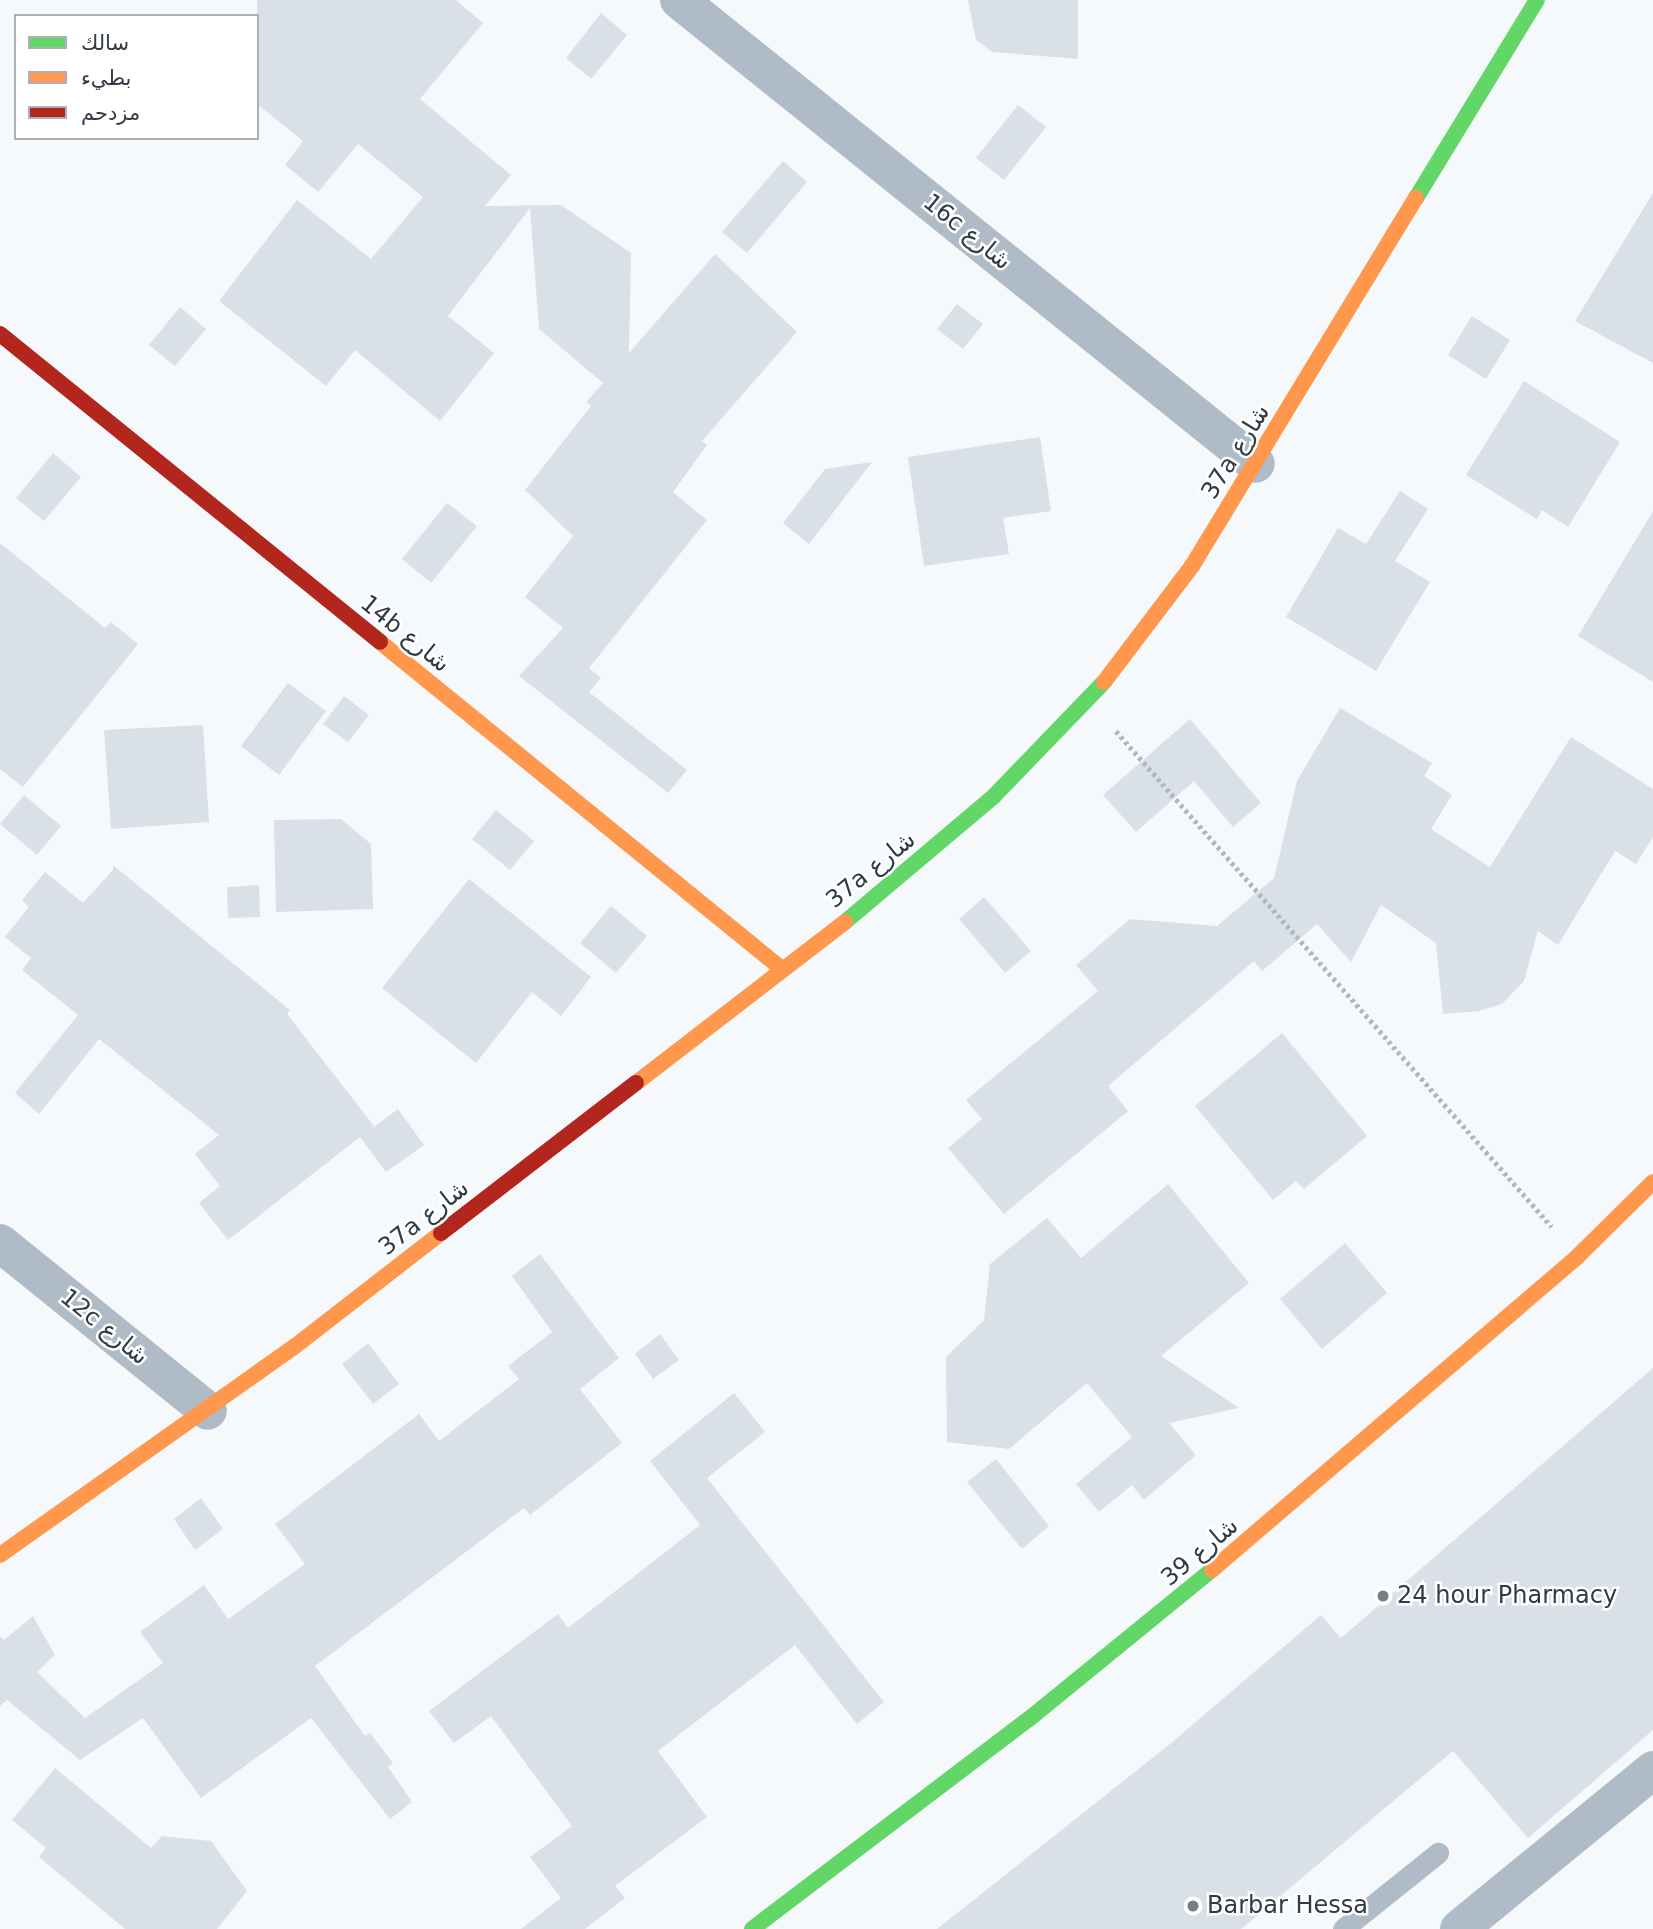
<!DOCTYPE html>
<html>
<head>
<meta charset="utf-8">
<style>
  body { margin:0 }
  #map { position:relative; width:1653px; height:1929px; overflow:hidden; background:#f6f9fc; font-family:"DejaVu Sans",Vazirmatn,sans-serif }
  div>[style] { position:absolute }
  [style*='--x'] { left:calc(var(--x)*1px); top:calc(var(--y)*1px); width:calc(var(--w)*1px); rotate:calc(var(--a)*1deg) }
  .building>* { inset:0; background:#d9e0e8 }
  .path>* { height:4.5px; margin-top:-2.25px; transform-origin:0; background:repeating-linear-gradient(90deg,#afb8c0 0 3.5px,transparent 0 7px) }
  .lane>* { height:21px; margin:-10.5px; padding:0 10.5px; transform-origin:10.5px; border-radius:10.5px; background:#afbbc6 }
  .street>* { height:38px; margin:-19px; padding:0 19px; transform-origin:19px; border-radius:19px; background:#afbbc6 }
  .fast>* { height:16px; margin:-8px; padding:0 8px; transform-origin:8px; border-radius:8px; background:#63d668 }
  .slow>* { height:16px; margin:-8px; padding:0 8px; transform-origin:8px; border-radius:8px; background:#ff974d }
  .jam>* { height:16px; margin:-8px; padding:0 8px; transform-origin:8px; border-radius:8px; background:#b3261e }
  .dots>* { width:19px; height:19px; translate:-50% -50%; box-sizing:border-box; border:4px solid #fff; border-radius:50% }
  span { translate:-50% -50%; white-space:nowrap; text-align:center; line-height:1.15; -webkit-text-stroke:5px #fff; paint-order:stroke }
  .street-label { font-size:24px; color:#313b45 }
  .poi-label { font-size:24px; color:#313b45 }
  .left { translate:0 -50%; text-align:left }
  .legend { position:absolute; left:14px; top:14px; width:245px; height:126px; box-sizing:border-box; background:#fff; border:2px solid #adb1b5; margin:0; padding:9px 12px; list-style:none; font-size:21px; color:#313b45 }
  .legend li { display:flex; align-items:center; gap:14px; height:35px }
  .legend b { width:35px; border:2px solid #adb1b5 }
</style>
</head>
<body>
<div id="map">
  <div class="building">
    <div style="clip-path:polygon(257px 0,456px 0,483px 23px,420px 99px,511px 175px,485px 206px,561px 205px,631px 253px,629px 353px,715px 254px,797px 332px,702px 441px,707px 445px,673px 492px,707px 520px,589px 668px,601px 678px,589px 692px,687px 770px,668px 793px,519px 676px,563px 628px,525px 597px,573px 536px,525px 490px,591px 406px,586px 402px,603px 383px,539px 329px,530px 208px,448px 316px,494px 353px,440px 421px,355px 350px,326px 386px,219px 301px,297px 200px,371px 259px,423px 197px,358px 144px,318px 192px,285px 165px,303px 141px,257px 104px)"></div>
    <div style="clip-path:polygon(968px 0,1078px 0,1078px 59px,992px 52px,976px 40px)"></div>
    <div style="clip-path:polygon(601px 13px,627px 35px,591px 79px,566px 58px)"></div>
    <div style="clip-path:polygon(1018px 105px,1046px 127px,1004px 180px,976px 158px)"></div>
    <div style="clip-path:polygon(783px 161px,807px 182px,747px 253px,722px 232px)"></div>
    <div style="clip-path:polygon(1653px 193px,1653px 363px,1575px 321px)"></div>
    <div style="clip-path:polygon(957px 304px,983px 324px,963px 349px,937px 329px)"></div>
    <div style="clip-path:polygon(180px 307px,206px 329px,175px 366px,149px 345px)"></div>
    <div style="clip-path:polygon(1472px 316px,1510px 340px,1486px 379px,1448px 355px)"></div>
    <div style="clip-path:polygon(1524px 381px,1620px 442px,1568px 527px,1542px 510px,1537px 519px,1466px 475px)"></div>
    <div style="clip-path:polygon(1040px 437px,1051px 511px,1003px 518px,1009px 554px,924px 566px,908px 457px)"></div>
    <div style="clip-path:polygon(53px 453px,81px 477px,44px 521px,16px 498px)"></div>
    <div style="clip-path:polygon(872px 462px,809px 544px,783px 523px,825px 469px)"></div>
    <div style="clip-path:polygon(1400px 491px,1428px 509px,1395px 561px,1430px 582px,1376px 671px,1286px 617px,1338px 528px,1366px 544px)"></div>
    <div style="clip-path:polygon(447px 503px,477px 526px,431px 583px,402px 559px)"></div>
    <div style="clip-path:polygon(1653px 511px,1653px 682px,1578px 636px)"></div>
    <div style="clip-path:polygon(0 543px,105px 628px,111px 622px,138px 644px,23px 787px,0 769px)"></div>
    <div style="clip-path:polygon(288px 683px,326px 711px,279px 775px,241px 746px)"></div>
    <div style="clip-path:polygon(344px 696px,369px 715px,348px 742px,323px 724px)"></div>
    <div style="clip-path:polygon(1340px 708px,1432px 763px,1424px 776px,1452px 795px,1431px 829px,1490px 867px,1571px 737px,1653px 789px,1653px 837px,1636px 864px,1615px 851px,1558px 945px,1538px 931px,1524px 981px,1502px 1004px,1479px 1011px,1443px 1014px,1436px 943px,1381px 905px,1351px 962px,1317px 924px,1262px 971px,1254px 961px,1108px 1086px,1128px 1111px,1004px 1214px,948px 1148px,982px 1119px,966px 1100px,1098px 991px,1076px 965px,1130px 919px,1217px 926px,1274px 878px,1297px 781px)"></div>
    <div style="clip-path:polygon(1190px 719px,1261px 803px,1233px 827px,1194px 781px,1136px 832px,1103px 795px)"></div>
    <div style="clip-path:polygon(203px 725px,209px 822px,111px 829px,104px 730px)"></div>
    <div style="clip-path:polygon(24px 795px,61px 826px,37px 855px,0 824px)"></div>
    <div style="clip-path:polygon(496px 810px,534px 841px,510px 870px,472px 839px)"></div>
    <div style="clip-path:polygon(341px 819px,371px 844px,373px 909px,276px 912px,274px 820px)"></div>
    <div style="clip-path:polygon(113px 865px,290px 1010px,287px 1014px,374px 1126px,228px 1240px,199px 1203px,220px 1186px,195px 1154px,219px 1135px,99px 1039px,39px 1114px,15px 1093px,78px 1015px,22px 970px,31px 958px,5px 937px,29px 907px,22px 900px,45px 872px,83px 903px,113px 870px)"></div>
    <div style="clip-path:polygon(469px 879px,591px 977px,561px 1016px,532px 992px,476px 1063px,382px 988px)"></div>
    <div style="clip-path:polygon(259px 885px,260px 917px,228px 918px,227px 887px)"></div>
    <div style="clip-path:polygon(984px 897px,1031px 951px,1005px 973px,959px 919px)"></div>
    <div style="clip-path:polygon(611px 906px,647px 936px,616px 973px,580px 943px)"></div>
    <div style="clip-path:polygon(1282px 1033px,1367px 1136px,1304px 1189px,1296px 1181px,1273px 1200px,1195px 1106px)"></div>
    <div style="clip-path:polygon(398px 1109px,424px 1145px,386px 1172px,360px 1137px)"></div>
    <div style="clip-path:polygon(1168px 1184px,1249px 1283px,1161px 1356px,1239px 1408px,1169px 1423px,1196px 1455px,1144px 1500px,1132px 1485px,1099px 1512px,1076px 1484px,1132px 1437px,1087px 1383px,1009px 1449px,947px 1442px,946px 1357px,984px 1320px,990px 1264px,1047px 1218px,1081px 1258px)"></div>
    <div style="clip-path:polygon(1345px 1243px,1387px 1293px,1322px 1349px,1280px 1299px)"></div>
    <div style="clip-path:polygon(540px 1254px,619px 1358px,580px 1389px,622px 1443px,530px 1515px,524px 1508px,315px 1666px,365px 1736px,370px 1733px,393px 1763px,388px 1767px,412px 1802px,390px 1819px,311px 1718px,201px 1798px,143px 1718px,80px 1760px,7px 1700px,0 1706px,0 1636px,4px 1640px,33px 1616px,55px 1655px,37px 1672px,85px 1718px,163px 1663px,140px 1632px,204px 1585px,228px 1619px,305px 1564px,275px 1524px,419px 1414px,439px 1441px,519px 1379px,508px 1366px,552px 1332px,512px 1276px)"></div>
    <div style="clip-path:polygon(660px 1334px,679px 1360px,653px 1379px,635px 1354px)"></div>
    <div style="clip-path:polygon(368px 1343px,399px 1384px,373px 1404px,342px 1364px)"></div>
    <div style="clip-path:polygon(1653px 1368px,1653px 1730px,1528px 1838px,1453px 1751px,1241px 1929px,937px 1929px,1170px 1744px,1321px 1615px,1341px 1638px)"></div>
    <div style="clip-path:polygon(734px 1393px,765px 1432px,707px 1478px,884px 1702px,857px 1724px,795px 1645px,658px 1751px,707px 1817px,615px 1886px,625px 1898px,585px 1929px,521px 1929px,561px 1898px,530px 1857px,572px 1826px,491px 1716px,454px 1743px,429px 1711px,558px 1614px,568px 1628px,700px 1525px,650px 1461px)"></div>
    <div style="clip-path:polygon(996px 1459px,1049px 1526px,1022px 1549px,967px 1482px)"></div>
    <div style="clip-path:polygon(201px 1498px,223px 1529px,195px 1550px,174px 1519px)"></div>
    <div style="clip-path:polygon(55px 1768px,151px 1848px,162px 1836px,211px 1841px,247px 1891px,217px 1929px,125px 1929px,39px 1857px,46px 1848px,12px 1820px)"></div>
  </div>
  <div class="path">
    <div style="--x:1116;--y:731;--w:660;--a:48.68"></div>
  </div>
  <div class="lane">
    <div style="--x:1343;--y:1929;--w:122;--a:-38.7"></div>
  </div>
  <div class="street">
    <div style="--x:679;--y:0;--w:740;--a:38.8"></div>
    <div style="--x:0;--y:1243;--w:267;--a:38.9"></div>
    <div style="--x:1459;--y:1929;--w:251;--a:-39.3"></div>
  </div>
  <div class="fast">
    <div style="--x:1416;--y:198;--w:232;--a:-58.6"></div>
    <div style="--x:845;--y:922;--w:194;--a:-40.2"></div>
    <div style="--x:993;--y:797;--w:160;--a:-46"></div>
    <div style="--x:752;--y:1929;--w:348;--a:-37.2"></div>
    <div style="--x:1029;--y:1719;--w:236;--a:-39.2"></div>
  </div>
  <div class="slow">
    <div style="--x:380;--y:642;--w:518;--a:39.13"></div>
    <div style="--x:1104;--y:682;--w:146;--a:-52.8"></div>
    <div style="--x:1192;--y:566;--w:431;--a:-58.7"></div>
    <div style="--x:636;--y:1083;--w:264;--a:-37.6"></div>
    <div style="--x:0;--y:1555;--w:360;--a:-35.3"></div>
    <div style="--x:294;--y:1347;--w:186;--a:-37.8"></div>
    <div style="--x:1212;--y:1570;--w:482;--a:-40.6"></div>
    <div style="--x:1578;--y:1256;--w:105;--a:-44.6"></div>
  </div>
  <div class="jam">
    <div style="--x:0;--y:334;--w:489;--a:39"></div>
    <div style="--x:441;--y:1233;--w:246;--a:-37.6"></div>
  </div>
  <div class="dots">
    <div style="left:1383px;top:1596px;background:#767e85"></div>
    <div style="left:1193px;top:1906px;background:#767e85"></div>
  </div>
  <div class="street-label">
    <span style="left:967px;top:232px;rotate:39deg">16c شارع</span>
    <span style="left:1236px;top:452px;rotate:-58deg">37a شارع</span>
    <span style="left:405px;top:634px;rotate:39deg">14b شارع</span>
    <span style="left:871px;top:870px;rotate:-39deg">37a شارع</span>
    <span style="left:424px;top:1218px;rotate:-38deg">37a شارع</span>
    <span style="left:104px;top:1327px;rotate:39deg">12c شارع</span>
    <span style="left:1200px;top:1552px;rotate:-40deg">شارع 39</span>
  </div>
  <div class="poi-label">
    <span class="left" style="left:1397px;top:1596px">24 hour Pharmacy</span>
    <span class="left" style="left:1207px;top:1906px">Barbar Hessa</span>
  </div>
  <ul class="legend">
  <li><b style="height:9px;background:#63d668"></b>سالك</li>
  <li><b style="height:9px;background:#ff974d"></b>بطيء</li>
  <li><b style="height:9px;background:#b3261e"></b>مزدحم</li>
  </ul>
</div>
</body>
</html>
